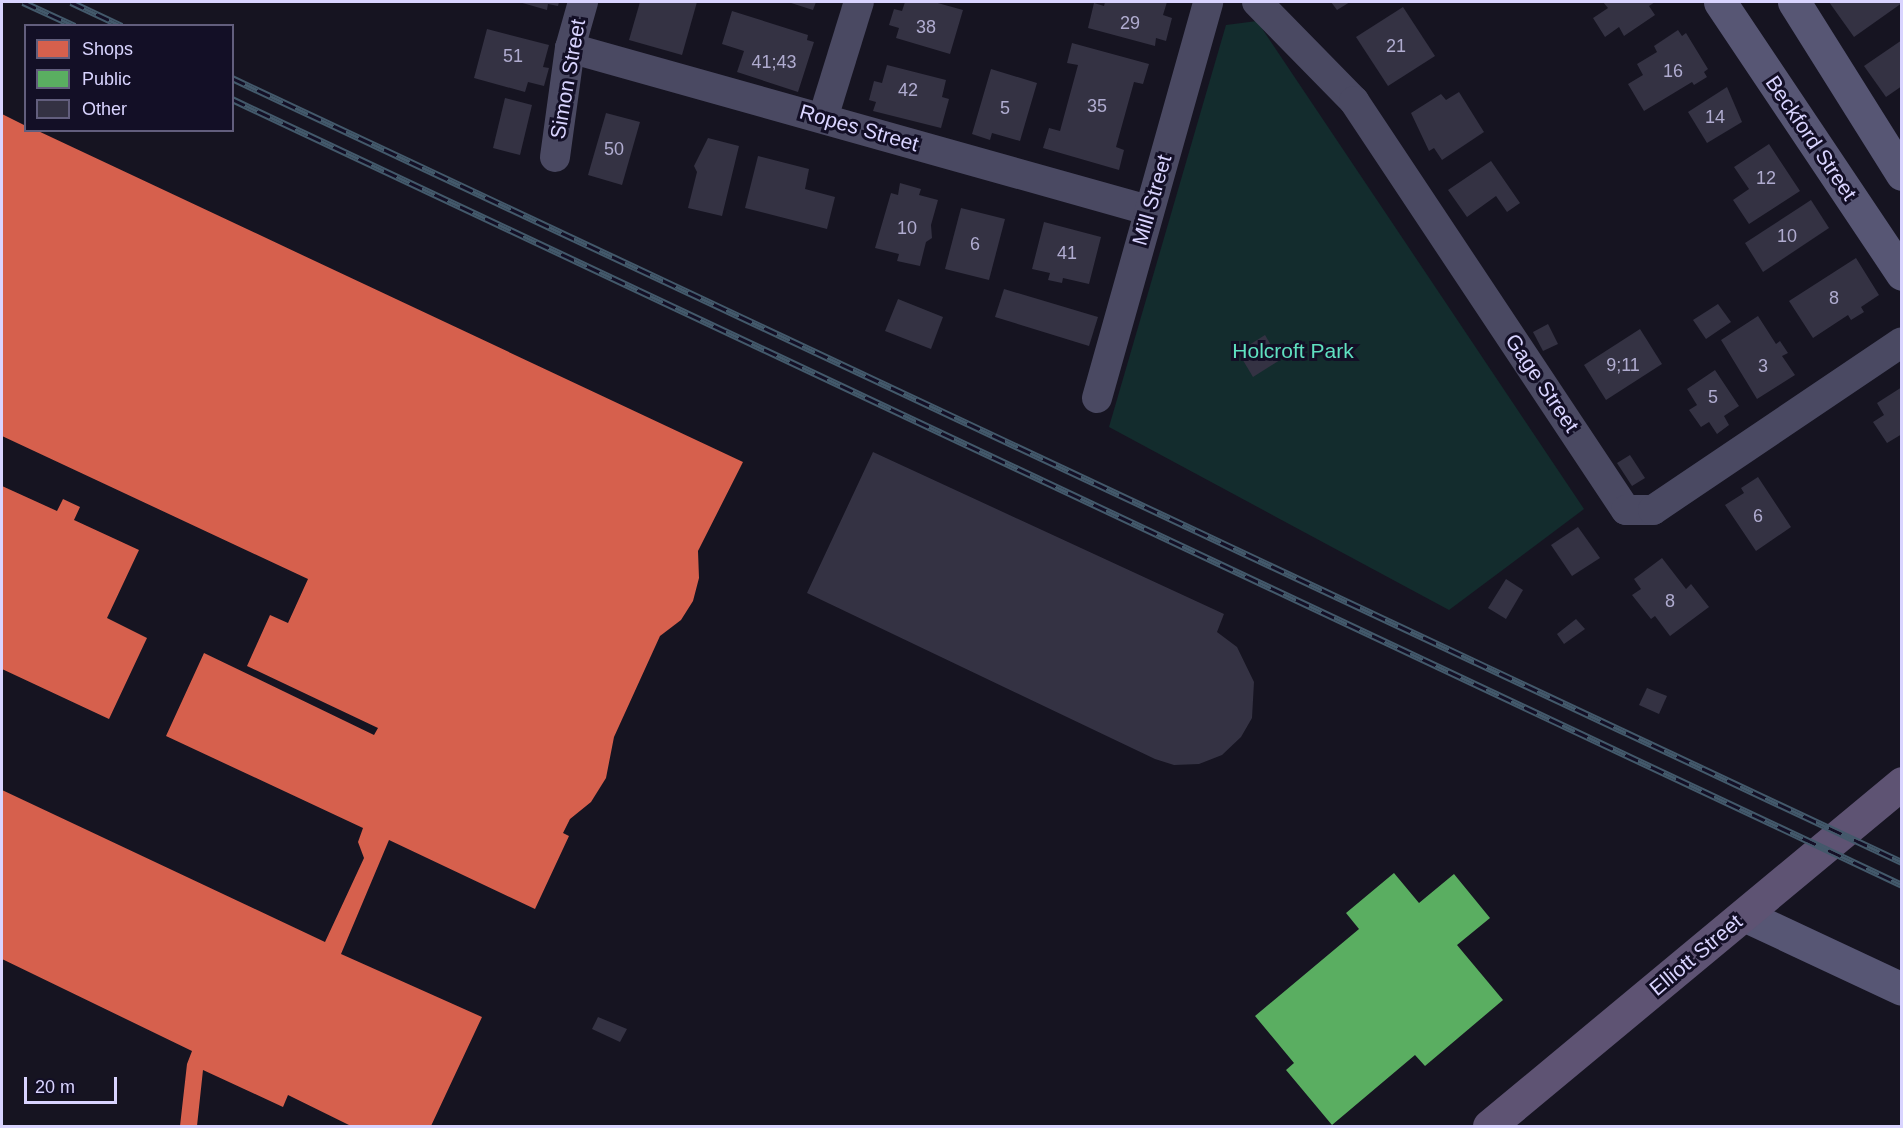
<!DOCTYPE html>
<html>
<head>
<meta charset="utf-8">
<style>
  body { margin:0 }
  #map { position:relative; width:1903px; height:1128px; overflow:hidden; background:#161421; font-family:Arial,sans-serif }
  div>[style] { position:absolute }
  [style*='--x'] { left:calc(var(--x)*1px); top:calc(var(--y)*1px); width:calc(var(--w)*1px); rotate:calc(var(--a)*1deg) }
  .green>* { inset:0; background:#132c2d }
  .shops>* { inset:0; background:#d6604d }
  .public>* { inset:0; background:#5aae61 }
  .building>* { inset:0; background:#343243 }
  .street>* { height:30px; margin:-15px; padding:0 15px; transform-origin:15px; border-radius:15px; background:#4a4962 }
  .secondary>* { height:33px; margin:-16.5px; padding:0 16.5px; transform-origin:16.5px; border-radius:16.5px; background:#575674 }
  .primary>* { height:33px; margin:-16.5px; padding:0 16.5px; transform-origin:16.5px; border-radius:16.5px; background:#5e5373 }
  .rail>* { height:7px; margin-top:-3.5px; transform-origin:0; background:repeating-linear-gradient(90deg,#130f26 0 14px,#43596b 0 28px); box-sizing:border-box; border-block:2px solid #43596b }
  span { translate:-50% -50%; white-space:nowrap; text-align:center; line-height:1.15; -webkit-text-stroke:6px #130f26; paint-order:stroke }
  .number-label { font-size:18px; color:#b0acd0 }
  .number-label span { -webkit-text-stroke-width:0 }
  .street-label { font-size:21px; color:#d9d4ff }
  .park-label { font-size:21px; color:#5fe0c0 }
  .frame { position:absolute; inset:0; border:3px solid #d9d4ff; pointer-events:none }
  .legend { position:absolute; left:24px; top:24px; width:210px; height:108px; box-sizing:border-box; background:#130f26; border:2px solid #625e7d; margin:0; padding:8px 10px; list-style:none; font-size:18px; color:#d9d4ff }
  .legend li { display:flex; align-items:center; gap:12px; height:30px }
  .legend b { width:30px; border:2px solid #625e7d }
  .scale { position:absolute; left:24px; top:1077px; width:93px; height:27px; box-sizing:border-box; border:3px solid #d9d4ff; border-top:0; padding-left:8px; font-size:18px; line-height:21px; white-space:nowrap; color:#d9d4ff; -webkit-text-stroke:4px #130f26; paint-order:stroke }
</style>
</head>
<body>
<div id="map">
  <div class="green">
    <div style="clip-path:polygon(1257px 21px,1584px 509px,1449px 610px,1109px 427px,1226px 25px)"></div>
  </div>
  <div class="shops">
    <div style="clip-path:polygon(2px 114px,26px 126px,26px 130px,36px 130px,743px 462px,698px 551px,699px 578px,693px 601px,681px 620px,660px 636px,614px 737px,606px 778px,591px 802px,570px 819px,563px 833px,569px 836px,535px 909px,389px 840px,341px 954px,482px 1017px,431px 1126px,351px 1126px,288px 1095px,283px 1107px,203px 1070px,197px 1126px,180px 1126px,187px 1064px,192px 1051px,2px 959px,2px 790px,325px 942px,364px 858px,358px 842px,363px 828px,166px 736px,204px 653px,374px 735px,378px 728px,247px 666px,270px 615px,288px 623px,308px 579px,2px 436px)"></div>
    <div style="clip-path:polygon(2px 486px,57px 511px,63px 499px,80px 507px,74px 520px,139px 550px,107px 618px,147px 638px,109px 719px,2px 669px)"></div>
  </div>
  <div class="public">
    <div style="clip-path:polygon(1394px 873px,1419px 903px,1454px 874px,1490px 918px,1457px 945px,1503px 1000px,1425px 1066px,1415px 1055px,1332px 1125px,1286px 1070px,1294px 1063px,1255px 1016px,1359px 929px,1346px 913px)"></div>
  </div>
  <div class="building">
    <div style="clip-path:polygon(519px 2px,559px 2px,558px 6px,548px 4px,547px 10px)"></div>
    <div style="clip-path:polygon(640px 2px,697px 2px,682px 55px,629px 40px)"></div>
    <div style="clip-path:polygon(788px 2px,816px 2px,813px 10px)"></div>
    <div style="clip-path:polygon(905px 2px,934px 2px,963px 10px,950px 54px,896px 38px,899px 28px,889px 25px,894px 9px,902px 11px)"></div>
    <div style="clip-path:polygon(1105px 2px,1167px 2px,1163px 15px,1172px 18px,1166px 41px,1156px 38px,1155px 46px,1088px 28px,1094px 3px,1104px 6px)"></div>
    <div style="clip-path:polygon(1331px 2px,1350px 2px,1337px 10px)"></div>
    <div style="clip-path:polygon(1603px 2px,1655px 2px,1649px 6px,1655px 15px,1624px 36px,1619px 27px,1605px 37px,1593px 18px,1608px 8px)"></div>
    <div style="clip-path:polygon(1829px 2px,1902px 2px,1902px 3px,1854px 37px)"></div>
    <div style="clip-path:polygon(1403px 7px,1435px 56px,1388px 86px,1356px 37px)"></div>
    <div style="clip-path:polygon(732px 11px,808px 35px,807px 40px,814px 42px,798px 92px,737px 72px,744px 51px,722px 44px)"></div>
    <div style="clip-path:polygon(487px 29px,549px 45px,543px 67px,549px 68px,544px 86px,528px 82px,525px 92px,474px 78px)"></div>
    <div style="clip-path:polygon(1678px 30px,1682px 36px,1686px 33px,1708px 69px,1704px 72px,1707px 77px,1694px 85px,1692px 82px,1644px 111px,1628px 84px,1643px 75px,1637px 64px,1657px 52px,1654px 46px)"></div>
    <div style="clip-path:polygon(1902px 40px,1902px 86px,1886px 97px,1864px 66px)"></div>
    <div style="clip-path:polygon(1072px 43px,1149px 64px,1143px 84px,1134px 82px,1116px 147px,1124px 150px,1119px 170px,1043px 148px,1049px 128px,1060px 131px,1078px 65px,1067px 63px)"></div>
    <div style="clip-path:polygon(887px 65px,946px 80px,942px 97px,949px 99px,941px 128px,873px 111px,876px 102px,869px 100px,874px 81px,882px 83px)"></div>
    <div style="clip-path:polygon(991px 69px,1037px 83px,1020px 141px,992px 133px,990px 140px,972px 134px)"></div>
    <div style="clip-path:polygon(1727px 87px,1742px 122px,1707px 143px,1688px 112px)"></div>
    <div style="clip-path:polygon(1459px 92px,1484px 132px,1442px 160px,1434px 148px,1429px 151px,1411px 113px,1441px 94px,1446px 100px)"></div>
    <div style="clip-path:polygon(505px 98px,532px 105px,520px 155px,493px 148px)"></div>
    <div style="clip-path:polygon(606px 113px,640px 122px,622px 185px,588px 175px)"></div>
    <div style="clip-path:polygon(708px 138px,739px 146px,722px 216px,688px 208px,697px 172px,694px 166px)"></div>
    <div style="clip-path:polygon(1769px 144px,1800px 191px,1749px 224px,1733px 200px,1749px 189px,1734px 167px)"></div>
    <div style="clip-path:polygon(758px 156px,809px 169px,805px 189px,835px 197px,827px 229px,745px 208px)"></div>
    <div style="clip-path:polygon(1491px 161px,1520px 203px,1507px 212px,1496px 196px,1467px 217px,1448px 190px)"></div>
    <div style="clip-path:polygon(900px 183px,921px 189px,919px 195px,938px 200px,931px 225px,932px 238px,926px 242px,920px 266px,897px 261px,899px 254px,875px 248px,891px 193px,898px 195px)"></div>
    <div style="clip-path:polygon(1811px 200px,1829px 228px,1763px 272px,1745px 243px)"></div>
    <div style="clip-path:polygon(961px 208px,1005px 219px,989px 280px,945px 269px)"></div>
    <div style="clip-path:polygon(1044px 222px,1101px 237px,1089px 284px,1063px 278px,1062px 283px,1048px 280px,1050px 273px,1032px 269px)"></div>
    <div style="clip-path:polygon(1856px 258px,1879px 295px,1861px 307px,1864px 312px,1851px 320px,1848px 315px,1813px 338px,1789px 301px)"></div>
    <div style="clip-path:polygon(1004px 289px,1098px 317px,1089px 346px,995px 317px)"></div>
    <div style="clip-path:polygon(898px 299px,943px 317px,931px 349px,885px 331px)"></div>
    <div style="clip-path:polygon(1718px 304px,1731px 322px,1706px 339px,1693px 320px)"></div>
    <div style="clip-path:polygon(1758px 316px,1776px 344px,1780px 341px,1788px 353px,1782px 356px,1795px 375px,1757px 399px,1721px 340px)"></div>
    <div style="clip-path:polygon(1548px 324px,1558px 344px,1543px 351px,1533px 332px)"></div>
    <div style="clip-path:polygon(1640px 329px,1662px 364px,1606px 400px,1584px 365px)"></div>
    <div style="clip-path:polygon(1265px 335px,1280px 360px,1253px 377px,1238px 352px)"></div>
    <div style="clip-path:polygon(1715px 370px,1739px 406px,1724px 416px,1729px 425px,1717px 434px,1709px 422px,1701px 427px,1689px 410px,1697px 405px,1687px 389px)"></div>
    <div style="clip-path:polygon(1902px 387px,1902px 434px,1887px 443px,1873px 422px,1884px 415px,1877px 403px)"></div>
    <div style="clip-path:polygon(873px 452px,1224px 614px,1217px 632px,1237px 647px,1254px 682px,1252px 718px,1241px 737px,1222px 755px,1199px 764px,1174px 765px,1155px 759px,807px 593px)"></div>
    <div style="clip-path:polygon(1630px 455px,1645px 478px,1632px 486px,1617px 463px)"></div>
    <div style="clip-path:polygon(1758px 477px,1791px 527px,1756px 551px,1725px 505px,1744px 493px,1741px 488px)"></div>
    <div style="clip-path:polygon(1578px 527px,1600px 558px,1572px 576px,1551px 545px)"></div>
    <div style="clip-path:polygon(1662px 558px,1686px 589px,1691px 584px,1709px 607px,1670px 636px,1655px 616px,1651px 619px,1632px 595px,1641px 589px,1634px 579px)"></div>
    <div style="clip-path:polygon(1506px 579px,1523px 590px,1506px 619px,1488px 608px)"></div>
    <div style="clip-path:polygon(1576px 619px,1585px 629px,1564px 644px,1557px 634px)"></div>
    <div style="clip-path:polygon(1647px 688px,1667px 696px,1659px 714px,1639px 705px)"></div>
    <div style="clip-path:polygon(598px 1017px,627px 1029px,620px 1042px,592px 1029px)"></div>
  </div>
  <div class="street">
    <div style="--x:1257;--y:2;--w:139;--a:45.6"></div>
    <div style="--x:1354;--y:101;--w:491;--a:56.4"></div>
    <div style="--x:1626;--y:510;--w:27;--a:0"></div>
    <div style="--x:1653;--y:510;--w:300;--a:-34"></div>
    <div style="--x:570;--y:48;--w:600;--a:15.66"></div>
    <div style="--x:823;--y:118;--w:121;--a:-72.8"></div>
    <div style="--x:555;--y:157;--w:110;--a:-82.2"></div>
    <div style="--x:570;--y:48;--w:48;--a:-74.2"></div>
    <div style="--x:1097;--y:398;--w:411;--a:-74.3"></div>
  </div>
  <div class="secondary">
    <div style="--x:1720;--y:2;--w:327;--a:56.2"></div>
    <div style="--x:1794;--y:2;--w:203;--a:57.9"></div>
    <div style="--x:1744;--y:915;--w:174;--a:25.1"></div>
  </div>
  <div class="primary">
    <div style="--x:1489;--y:1126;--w:537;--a:-39.71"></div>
  </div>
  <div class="rail">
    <div style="--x:23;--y:2;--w:57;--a:24.8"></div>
    <div style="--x:71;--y:2;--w:56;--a:25.2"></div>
    <div style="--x:232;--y:78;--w:1845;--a:25.15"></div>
    <div style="--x:232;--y:99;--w:1846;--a:25.2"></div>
  </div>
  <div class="number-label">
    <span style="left:1130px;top:23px">29</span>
    <span style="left:926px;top:27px">38</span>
    <span style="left:1396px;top:46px">21</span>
    <span style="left:513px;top:56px">51</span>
    <span style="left:774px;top:62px">41;43</span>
    <span style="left:1673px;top:71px">16</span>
    <span style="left:908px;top:90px">42</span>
    <span style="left:1097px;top:106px">35</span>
    <span style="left:1005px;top:108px">5</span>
    <span style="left:1715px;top:117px">14</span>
    <span style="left:614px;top:149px">50</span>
    <span style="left:1766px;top:178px">12</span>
    <span style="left:907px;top:228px">10</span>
    <span style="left:1787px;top:236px">10</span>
    <span style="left:975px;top:244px">6</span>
    <span style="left:1067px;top:253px">41</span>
    <span style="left:1834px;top:298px">8</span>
    <span style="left:1623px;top:365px">9;11</span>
    <span style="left:1763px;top:366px">3</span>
    <span style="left:1713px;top:397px">5</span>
    <span style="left:1758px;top:516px">6</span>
    <span style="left:1670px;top:601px">8</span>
  </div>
  <div class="street-label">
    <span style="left:568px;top:79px;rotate:-80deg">Simon Street</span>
    <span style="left:859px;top:128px;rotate:16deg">Ropes Street</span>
    <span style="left:1811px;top:138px;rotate:56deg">Beckford Street</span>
    <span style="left:1152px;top:200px;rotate:-74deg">Mill Street</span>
    <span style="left:1542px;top:383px;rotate:56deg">Gage Street</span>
    <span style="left:1696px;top:955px;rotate:-40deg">Elliott Street</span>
  </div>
  <div class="park-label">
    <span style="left:1293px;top:351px">Holcroft Park</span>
  </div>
  <div class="frame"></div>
  <ul class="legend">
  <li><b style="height:16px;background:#d6604d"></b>Shops</li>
  <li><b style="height:16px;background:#5aae61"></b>Public</li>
  <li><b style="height:16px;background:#343243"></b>Other</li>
  </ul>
  <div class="scale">20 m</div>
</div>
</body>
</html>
